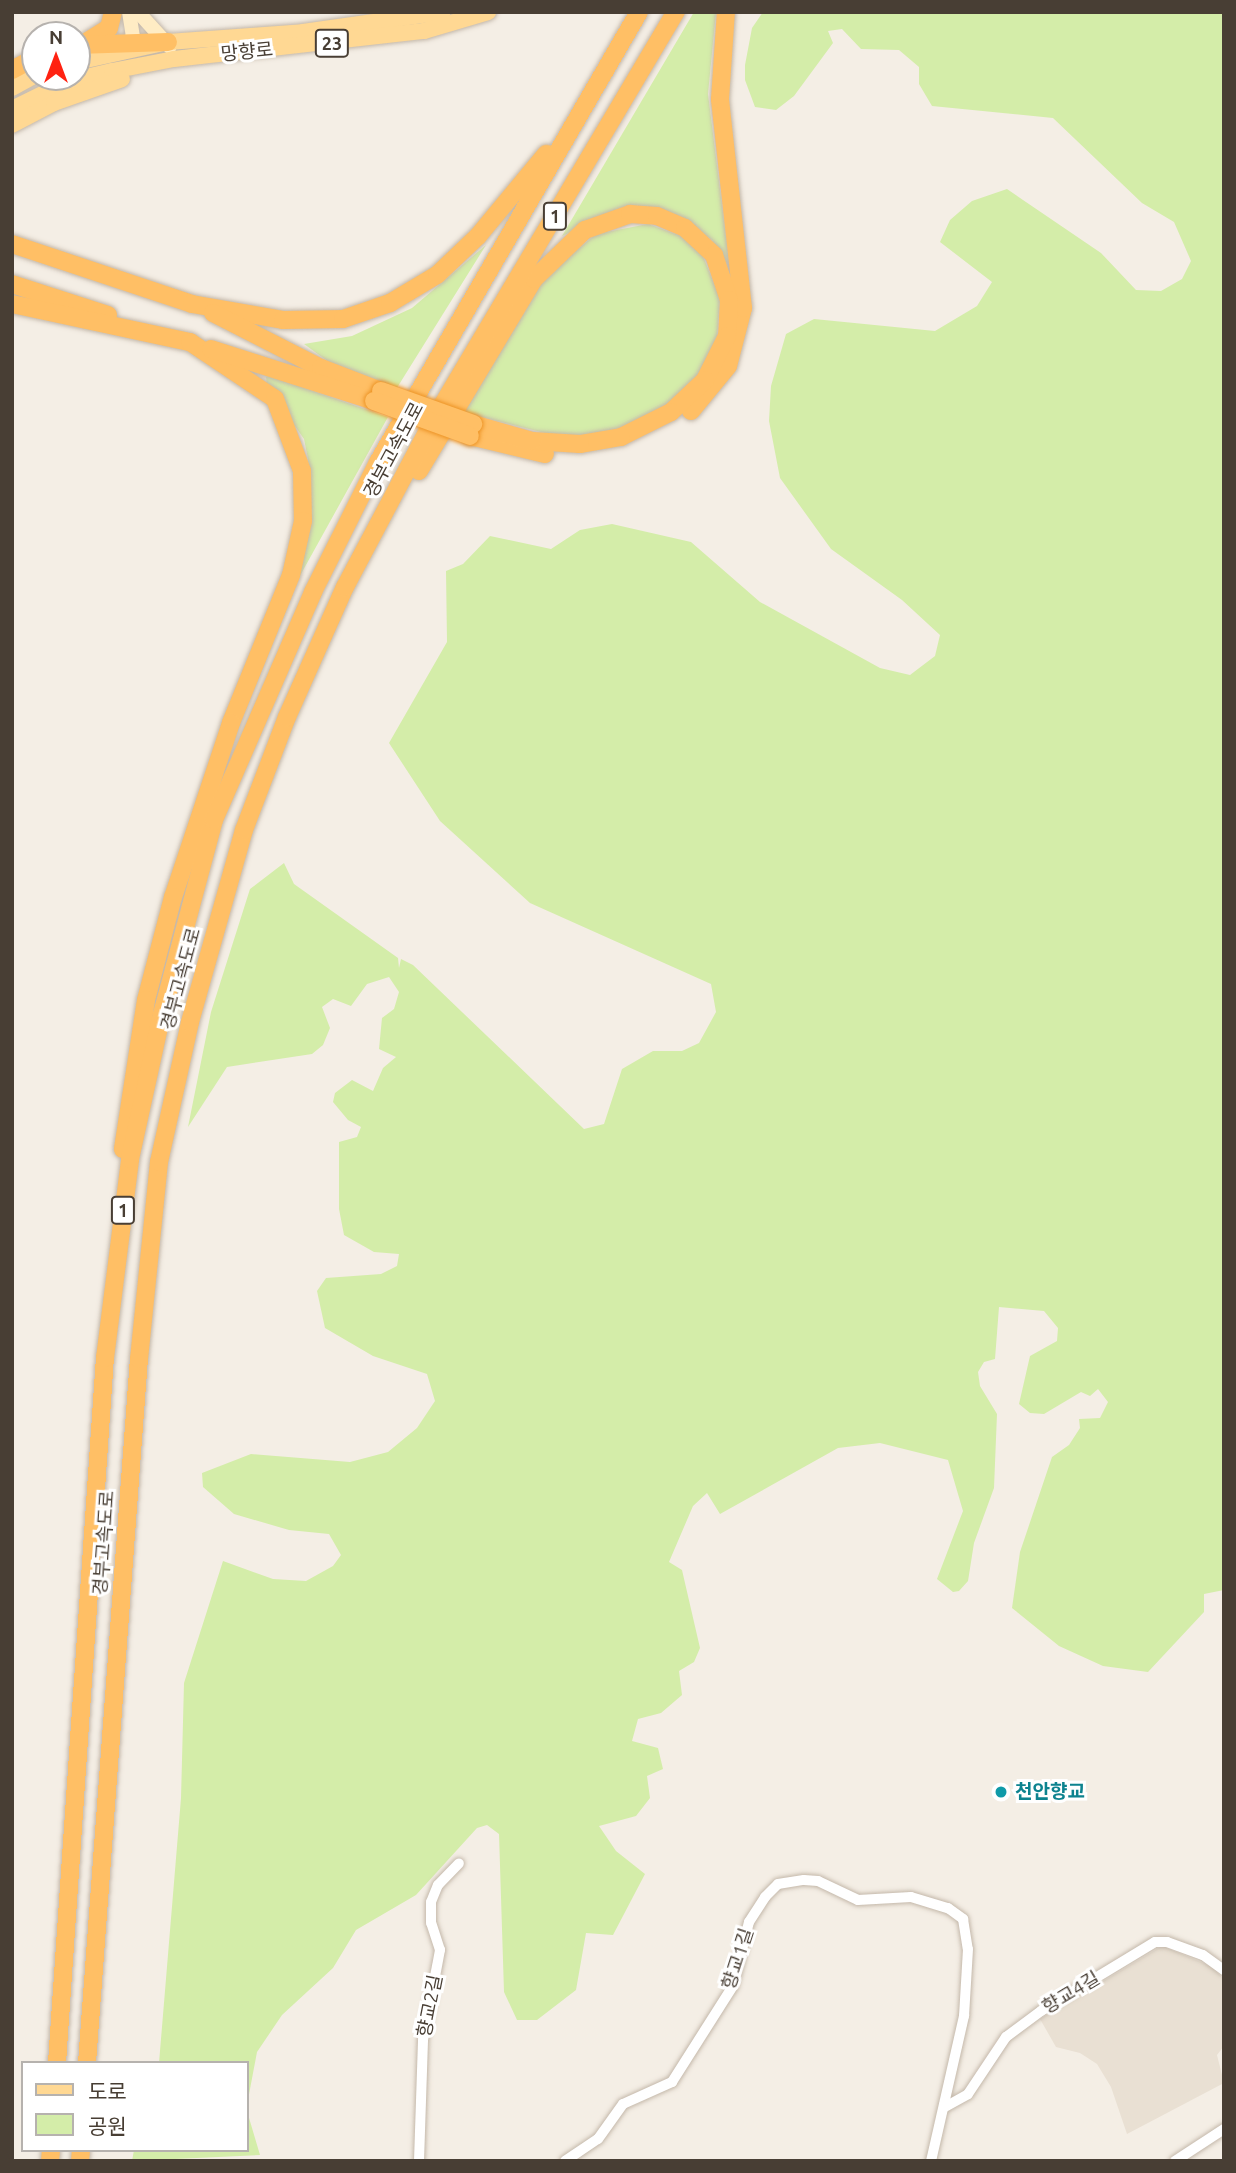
<!DOCTYPE html>
<html>
<head>
<meta charset="utf-8">
<style>
  body { margin:0 }
  #map { position:relative; width:1236px; height:2173px; overflow:hidden; background:#f4eee5; font-family:Ubuntu,"Noto Sans KR",sans-serif }
  div>[style] { position:absolute }
  [style*='--x'] { left:calc(var(--x)*1px); top:calc(var(--y)*1px); width:calc(var(--w)*1px); rotate:calc(var(--a)*1deg) }
  .residential>* { inset:0; background:#e9e0d3 }
  .green>* { inset:0; background:#d4eda9 }
  .roads { filter:drop-shadow(0 0 2px #c4b8aa) drop-shadow(0 0 2px #c4b8aa) }
  .street>* { height:10px; margin:-5px; padding:0 5px; transform-origin:5px; border-radius:5px; background:#fff }
  .secondary>* { height:14px; margin:-7px; padding:0 7px; transform-origin:7px; border-radius:7px; background:#ffecc4 }
  .primary>* { height:16px; margin:-8px; padding:0 8px; transform-origin:8px; border-radius:8px; background:#ffd893 }
  .highway>* { height:18px; margin:-9px; padding:0 9px; transform-origin:9px; border-radius:9px; background:#ffbf65 }
  .bridges { filter:drop-shadow(0 0 2px #ed9426) drop-shadow(0 0 2px #ed9426) }
  .highway-bridge>* { height:18px; margin:-9px; padding:0 9px; transform-origin:9px; border-radius:9px; background:#ffbf65 }
  .dots>* { width:19px; height:19px; translate:-50% -50%; box-sizing:border-box; border:4px solid #fff; border-radius:50% }
  span { translate:-50% -50%; white-space:nowrap; text-align:center; line-height:1.15; -webkit-text-stroke:6px #fff; paint-order:stroke }
  .shield-label span { padding:2px 5px; background:#fff; border:2px solid; border-radius:5px; -webkit-text-stroke-width:0 }
  .shield-label { font-size:18px; color:#483e34; font-weight:700 }
  .street-label { font-size:19px; color:#483e34 }
  .culture-label { font-size:19px; color:#0d838f; font-weight:700 }
  .left { translate:0 -50%; text-align:left }
  .frame { position:absolute; inset:0; border:14px solid #483e34; pointer-events:none }
  .legend { position:absolute; left:21px; top:2061px; width:228px; height:91px; box-sizing:border-box; background:#fff; border:2px solid #b6b2ae; margin:0; padding:9px 12px; list-style:none; font-size:21px; color:#483e34 }
  .legend li { display:flex; align-items:center; gap:14px; height:35px }
  .legend b { width:35px; border:2px solid #b6b2ae }
  .north { position:absolute; left:21px; top:21px; width:70px; height:70px; box-sizing:border-box; background:#fff; border:2px solid #b6b2ae; border-radius:50%; rotate:0deg; font-size:19px; font-weight:700; line-height:28px; text-align:center; color:#483e34 }
  .north::after { content:''; display:block; margin:auto; width:24px; height:32px; background:#f21; clip-path:polygon(50% 0,100% 100%,50% 72%,0 100%) }
</style>
</head>
<body>
<div id="map">
  <div class="residential">
    <div style="clip-path:polygon(1162px 1946px,1213px 1967px,1224px 1980px,1224px 2046px,1217px 2055px,1224px 2083px,1127px 2134px,1111px 2087px,1097px 2064px,1080px 2053px,1056px 2047px,1040px 2019px)"></div>
  </div>
  <div class="green">
    <div style="clip-path:polygon(694px 12px,716px 12px,708px 94px,730px 269px,712px 240px,678px 216px,620px 209px,562px 236px)"></div>
    <div style="clip-path:polygon(763px 12px,1224px 12px,1224px 1590px,1204px 1594px,1204px 1612px,1148px 1672px,1103px 1666px,1059px 1646px,1012px 1608px,1020px 1552px,1052px 1457px,1069px 1445px,1080px 1428px,1079px 1419px,1100px 1418px,1108px 1402px,1098px 1389px,1090px 1396px,1081px 1392px,1044px 1414px,1030px 1413px,1019px 1404px,1030px 1356px,1057px 1341px,1058px 1328px,1044px 1311px,999px 1307px,995px 1359px,984px 1362px,978px 1372px,980px 1386px,997px 1414px,994px 1488px,974px 1543px,968px 1581px,959px 1591px,953px 1592px,937px 1579px,963px 1511px,948px 1460px,880px 1443px,838px 1448px,720px 1514px,707px 1493px,693px 1506px,669px 1562px,682px 1570px,700px 1648px,694px 1662px,679px 1671px,682px 1695px,661px 1713px,638px 1719px,632px 1741px,658px 1748px,663px 1769px,647px 1776px,650px 1798px,636px 1816px,599px 1826px,616px 1851px,645px 1874px,613px 1935px,586px 1933px,576px 1990px,537px 2020px,517px 2020px,504px 1992px,499px 1834px,487px 1825px,477px 1828px,416px 1895px,356px 1930px,333px 1968px,282px 2015px,257px 2052px,247px 2105px,247px 2063px,159px 2063px,181px 1798px,184px 1683px,223px 1561px,273px 1579px,306px 1581px,333px 1566px,341px 1555px,329px 1534px,289px 1530px,234px 1514px,203px 1487px,202px 1473px,251px 1454px,350px 1462px,388px 1452px,417px 1428px,435px 1401px,427px 1374px,373px 1356px,325px 1328px,317px 1291px,326px 1278px,381px 1274px,397px 1266px,399px 1254px,374px 1252px,344px 1235px,339px 1209px,339px 1142px,357px 1137px,361px 1127px,348px 1120px,333px 1102px,335px 1093px,352px 1080px,373px 1091px,383px 1068px,396px 1057px,379px 1049px,382px 1018px,394px 1009px,399px 992px,389px 977px,367px 984px,351px 1006px,333px 999px,322px 1007px,330px 1028px,323px 1045px,312px 1054px,227px 1067px,188px 1127px,211px 1012px,250px 889px,284px 863px,294px 884px,398px 958px,399px 968px,401px 959px,413px 965px,584px 1129px,604px 1124px,622px 1069px,653px 1051px,682px 1051px,699px 1043px,716px 1012px,711px 984px,530px 903px,440px 821px,389px 743px,447px 642px,446px 571px,463px 564px,490px 536px,551px 549px,580px 530px,612px 524px,691px 542px,760px 602px,880px 668px,910px 675px,935px 656px,940px 635px,902px 600px,831px 549px,780px 478px,769px 421px,771px 386px,786px 334px,814px 319px,935px 331px,977px 306px,992px 282px,940px 242px,950px 220px,972px 201px,1007px 189px,1101px 253px,1136px 290px,1161px 291px,1182px 279px,1191px 261px,1174px 222px,1142px 203px,1053px 118px,932px 106px,919px 84px,919px 67px,899px 50px,861px 49px,842px 29px,828px 31px,833px 43px,794px 96px,776px 110px,755px 107px,745px 80px,745px 65px,752px 28px)"></div>
    <div style="clip-path:polygon(648px 224px,684px 237px,702px 254px,720px 298px,717px 339px,696px 378px,667px 406px,607px 436px,557px 436px,461px 412px,542px 279px,596px 234px)"></div>
    <div style="clip-path:polygon(486px 245px,395px 391px,351px 378px,304px 344px,352px 336px,412px 308px)"></div>
    <div style="clip-path:polygon(270px 376px,388px 417px,291px 592px,310px 488px,308px 459px,304px 439px,267px 386px,266px 377px)"></div>
    <div style="clip-path:polygon(247px 2111px,260px 2155px,132px 2161px,134px 2150px,247px 2150px)"></div>
  </div>
  <div class="roads">
    <div class="street">
      <div style="--x:945;--y:2107;--w:26;--a:-29"></div>
      <div style="--x:968;--y:2094;--w:69;--a:-56.3"></div>
      <div style="--x:1006;--y:2037;--w:44;--a:-36.6"></div>
      <div style="--x:1041;--y:2011;--w:133;--a:-31.2"></div>
      <div style="--x:1155;--y:1942;--w:12;--a:0"></div>
      <div style="--x:1167;--y:1942;--w:38;--a:20"></div>
      <div style="--x:1203;--y:1955;--w:26;--a:36"></div>
      <div style="--x:419;--y:2161;--w:121;--a:-88.1"></div>
      <div style="--x:423;--y:2040;--w:92;--a:-79.3"></div>
      <div style="--x:440;--y:1950;--w:28;--a:-108"></div>
      <div style="--x:431;--y:1923;--w:21;--a:-90"></div>
      <div style="--x:431;--y:1902;--w:18;--a:-68"></div>
      <div style="--x:438;--y:1885;--w:30;--a:-46"></div>
      <div style="--x:565;--y:2161;--w:40;--a:-34"></div>
      <div style="--x:598;--y:2139;--w:43;--a:-54.5"></div>
      <div style="--x:623;--y:2104;--w:54;--a:-24.2"></div>
      <div style="--x:672;--y:2082;--w:114;--a:-57.6"></div>
      <div style="--x:733;--y:1986;--w:66;--a:-76"></div>
      <div style="--x:749;--y:1922;--w:30;--a:-57"></div>
      <div style="--x:765;--y:1897;--w:18;--a:-45"></div>
      <div style="--x:778;--y:1884;--w:26;--a:-9"></div>
      <div style="--x:804;--y:1880;--w:14;--a:4"></div>
      <div style="--x:818;--y:1881;--w:44;--a:25.4"></div>
      <div style="--x:858;--y:1900;--w:53;--a:-3.2"></div>
      <div style="--x:911;--y:1897;--w:39;--a:17"></div>
      <div style="--x:948;--y:1908;--w:19;--a:36"></div>
      <div style="--x:963;--y:1919;--w:30;--a:81"></div>
      <div style="--x:968;--y:1949;--w:67;--a:93.4"></div>
      <div style="--x:964;--y:2016;--w:149;--a:102.8"></div>
      <div style="--x:1175;--y:2161;--w:59;--a:-33.1"></div>
    </div>
    <div class="secondary">
      <div style="--x:138;--y:12;--w:47;--a:47.6"></div>
      <div style="--x:123;--y:48;--w:15;--a:-48"></div>
      <div style="--x:133;--y:37;--w:25;--a:-99"></div>
    </div>
    <div class="primary">
      <div style="--x:77;--y:62;--w:93;--a:-12.4"></div>
      <div style="--x:168;--y:42;--w:135;--a:-4.2"></div>
      <div style="--x:303;--y:32;--w:141;--a:-8.1"></div>
      <div style="--x:12;--y:88;--w:26;--a:-29"></div>
      <div style="--x:12;--y:109;--w:64;--a:-26.2"></div>
      <div style="--x:69;--y:81;--w:44;--a:-13.1"></div>
      <div style="--x:112;--y:71;--w:63;--a:-11"></div>
      <div style="--x:174;--y:59;--w:252;--a:-6.4"></div>
      <div style="--x:424;--y:31;--w:67;--a:-16.5"></div>
      <div style="--x:12;--y:125;--w:47;--a:-27.6"></div>
      <div style="--x:54;--y:103;--w:72;--a:-19.4"></div>
    </div>
    <div class="highway">
      <div style="--x:88;--y:41;--w:25;--a:-32"></div>
      <div style="--x:109;--y:28;--w:16;--a:-76"></div>
      <div style="--x:77;--y:45;--w:91;--a:-1.9"></div>
      <div style="--x:12;--y:70;--w:26;--a:-28"></div>
      <div style="--x:12;--y:244;--w:190;--a:18.4"></div>
      <div style="--x:192;--y:304;--w:92;--a:10"></div>
      <div style="--x:283;--y:320;--w:60;--a:-1"></div>
      <div style="--x:343;--y:319;--w:50;--a:-18.8"></div>
      <div style="--x:390;--y:303;--w:55;--a:-30.8"></div>
      <div style="--x:437;--y:275;--w:57;--a:-43.6"></div>
      <div style="--x:478;--y:236;--w:107;--a:-50.3"></div>
      <div style="--x:12;--y:284;--w:101;--a:17.9"></div>
      <div style="--x:12;--y:304;--w:182;--a:12.1"></div>
      <div style="--x:190;--y:342;--w:102;--a:33.8"></div>
      <div style="--x:275;--y:399;--w:77;--a:69.4"></div>
      <div style="--x:302;--y:471;--w:50;--a:88.9"></div>
      <div style="--x:303;--y:521;--w:55;--a:102.5"></div>
      <div style="--x:291;--y:575;--w:160;--a:112.1"></div>
      <div style="--x:231;--y:723;--w:183;--a:108.4"></div>
      <div style="--x:173;--y:897;--w:106;--a:104.7"></div>
      <div style="--x:146;--y:1000;--w:151;--a:98.8"></div>
      <div style="--x:213;--y:313;--w:121;--a:27"></div>
      <div style="--x:321;--y:368;--w:64;--a:21"></div>
      <div style="--x:211;--y:349;--w:171;--a:17.7"></div>
      <div style="--x:691;--y:411;--w:58;--a:-50.6"></div>
      <div style="--x:728;--y:366;--w:60;--a:-75.5"></div>
      <div style="--x:743;--y:308;--w:210;--a:-96.3"></div>
      <div style="--x:720;--y:99;--w:87;--a:-86.1"></div>
      <div style="--x:470;--y:436;--w:77;--a:13.5"></div>
      <div style="--x:419;--y:471;--w:224;--a:-59.1"></div>
      <div style="--x:534;--y:279;--w:71;--a:-43.9"></div>
      <div style="--x:585;--y:230;--w:48;--a:-19.6"></div>
      <div style="--x:630;--y:214;--w:27;--a:4"></div>
      <div style="--x:657;--y:216;--w:30;--a:23"></div>
      <div style="--x:685;--y:228;--w:40;--a:43"></div>
      <div style="--x:714;--y:255;--w:47;--a:71.6"></div>
      <div style="--x:729;--y:300;--w:36;--a:93"></div>
      <div style="--x:727;--y:336;--w:49;--a:116.6"></div>
      <div style="--x:705;--y:380;--w:47;--a:136.7"></div>
      <div style="--x:671;--y:412;--w:56;--a:153.4"></div>
      <div style="--x:621;--y:437;--w:42;--a:170.3"></div>
      <div style="--x:580;--y:444;--w:48;--a:-176.4"></div>
      <div style="--x:532;--y:441;--w:61;--a:-163.9"></div>
      <div style="--x:57;--y:2063;--w:707;--a:-86.11"></div>
      <div style="--x:105;--y:1358;--w:201;--a:-82.8"></div>
      <div style="--x:130;--y:1159;--w:148;--a:-77.6"></div>
      <div style="--x:162;--y:1014;--w:201;--a:-75"></div>
      <div style="--x:214;--y:820;--w:249;--a:-66.5"></div>
      <div style="--x:313;--y:592;--w:145;--a:-63.4"></div>
      <div style="--x:378;--y:462;--w:520;--a:-59.89"></div>
      <div style="--x:87;--y:2063;--w:706;--a:-85.78"></div>
      <div style="--x:139;--y:1359;--w:198;--a:-84.2"></div>
      <div style="--x:159;--y:1162;--w:143;--a:-77.5"></div>
      <div style="--x:190;--y:1022;--w:199;--a:-74.3"></div>
      <div style="--x:244;--y:830;--w:121;--a:-69.2"></div>
      <div style="--x:287;--y:717;--w:142;--a:-66"></div>
      <div style="--x:345;--y:587;--w:190;--a:-62.1"></div>
      <div style="--x:434;--y:419;--w:474;--a:-59.3"></div>
      <div style="--x:50;--y:2161;--w:11;--a:-85"></div>
      <div style="--x:80;--y:2161;--w:11;--a:-85"></div>
    </div>
  </div>
  <div class="bridges">
    <div class="highway-bridge">
      <div style="--x:381;--y:391;--w:98;--a:19.7"></div>
      <div style="--x:374;--y:401;--w:102;--a:20"></div>
    </div>
  </div>
  <div class="dots">
    <div style="left:1001px;top:1792px;background:#0f9aa8"></div>
  </div>
  <div class="shield-label">
    <span style="left:332px;top:43px">23</span>
    <span style="left:555px;top:216px">1</span>
    <span style="left:123px;top:1210px">1</span>
  </div>
  <div class="street-label">
    <span style="left:247px;top:52px;rotate:-6deg">망향로</span>
    <span style="left:394px;top:450px;rotate:-62deg">경부고속도로</span>
    <span style="left:181px;top:979px;rotate:-75deg">경부고속도로</span>
    <span style="left:104px;top:1543px;rotate:-86deg">경부고속도로</span>
    <span style="left:738px;top:1959px;rotate:-72deg">향교1길</span>
    <span style="left:1071px;top:1993px;rotate:-31deg">향교4길</span>
    <span style="left:430px;top:2006px;rotate:-79deg">향교2길</span>
  </div>
  <div class="culture-label">
    <span class="left" style="left:1015px;top:1792px">천안향교</span>
  </div>
  <div class="frame"></div>
  <ul class="legend">
  <li><b style="height:9px;background:#ffd893"></b>도로</li>
  <li><b style="height:19px;background:#d4eda9"></b>공원</li>
  </ul>
  <div class="north">N</div>
</div>
</body>
</html>
